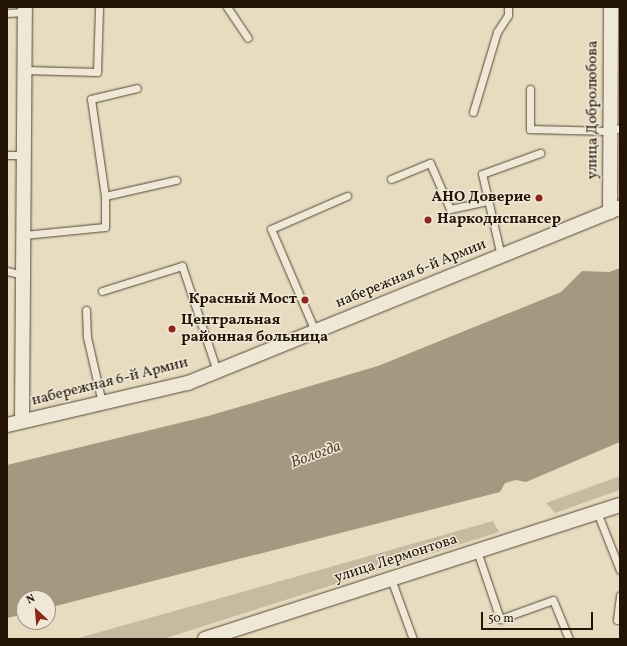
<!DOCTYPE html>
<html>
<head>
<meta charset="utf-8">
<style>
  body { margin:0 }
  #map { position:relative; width:627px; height:646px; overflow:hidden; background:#e7dcc0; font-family:Vollkorn,serif }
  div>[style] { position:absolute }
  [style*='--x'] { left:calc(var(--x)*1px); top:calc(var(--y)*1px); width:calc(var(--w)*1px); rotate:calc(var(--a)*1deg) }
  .green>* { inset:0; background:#c6baa0 }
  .water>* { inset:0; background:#a59881 }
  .roads { filter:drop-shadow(0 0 1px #554634) drop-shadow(0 0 1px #554634) }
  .lane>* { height:7px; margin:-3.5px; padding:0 3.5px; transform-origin:3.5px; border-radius:3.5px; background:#efe8d6 }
  .street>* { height:14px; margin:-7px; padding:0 7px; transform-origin:7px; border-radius:7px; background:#efe8d6 }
  .dots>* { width:11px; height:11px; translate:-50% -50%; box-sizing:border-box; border:2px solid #efe8d6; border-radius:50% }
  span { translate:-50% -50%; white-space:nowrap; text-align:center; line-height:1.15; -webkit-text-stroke:3px #efe8d6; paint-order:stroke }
  .street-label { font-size:15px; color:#241406 }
  .poi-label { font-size:15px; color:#241406; font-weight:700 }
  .right { translate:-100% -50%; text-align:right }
  .left { translate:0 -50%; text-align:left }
  .water-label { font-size:16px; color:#584937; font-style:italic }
  .frame { position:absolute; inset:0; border:8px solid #241406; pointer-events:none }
  .north { position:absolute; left:16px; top:590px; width:40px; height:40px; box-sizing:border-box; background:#efe8d6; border:1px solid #9e9383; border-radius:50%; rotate:334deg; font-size:11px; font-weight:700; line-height:16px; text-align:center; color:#241406 }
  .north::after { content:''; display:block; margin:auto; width:14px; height:18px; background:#8f2418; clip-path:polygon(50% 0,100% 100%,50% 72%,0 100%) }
  .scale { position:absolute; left:481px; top:612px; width:112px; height:18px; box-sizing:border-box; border:2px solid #241406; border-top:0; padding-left:5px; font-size:12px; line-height:14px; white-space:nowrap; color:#241406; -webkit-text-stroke:3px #efe8d6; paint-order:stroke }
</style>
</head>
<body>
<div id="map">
  <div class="green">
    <div style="clip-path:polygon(620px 476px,620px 490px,555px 513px,546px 503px)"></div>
    <div style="clip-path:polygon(493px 521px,499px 532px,163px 639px,75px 639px)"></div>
  </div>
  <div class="water">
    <div style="clip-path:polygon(620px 268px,620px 442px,526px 482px,516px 480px,505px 483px,500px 492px,48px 608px,48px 598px,24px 598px,24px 614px,7px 618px,7px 465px,208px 416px,378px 366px,561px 292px,582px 271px,609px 272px)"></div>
  </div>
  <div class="roads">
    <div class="lane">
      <div style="--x:227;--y:7;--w:37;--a:56"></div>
      <div style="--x:7;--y:13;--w:18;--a:-3"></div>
      <div style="--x:25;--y:70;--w:72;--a:1.6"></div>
      <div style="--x:97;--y:72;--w:65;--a:-88.2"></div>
      <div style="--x:530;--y:89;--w:40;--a:90"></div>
      <div style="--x:530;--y:129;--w:80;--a:1.4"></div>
      <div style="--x:610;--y:131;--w:10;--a:-17"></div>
      <div style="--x:473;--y:112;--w:84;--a:-73.3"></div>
      <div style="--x:497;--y:32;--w:20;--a:-57"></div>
      <div style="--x:508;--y:15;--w:8;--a:-90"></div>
      <div style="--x:7;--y:155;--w:17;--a:0"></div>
      <div style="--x:391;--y:179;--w:42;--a:-22.3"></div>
      <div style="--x:430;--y:163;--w:50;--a:66.5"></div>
      <div style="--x:450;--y:209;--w:39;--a:-12"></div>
      <div style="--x:105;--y:196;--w:73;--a:-12.7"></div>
      <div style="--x:24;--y:235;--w:81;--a:-5.6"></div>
      <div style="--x:105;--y:227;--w:31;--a:-90"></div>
      <div style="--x:105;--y:196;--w:98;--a:-98.2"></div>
      <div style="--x:91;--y:99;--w:47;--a:-13.4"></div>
      <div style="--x:501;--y:256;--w:84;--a:-103"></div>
      <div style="--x:482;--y:174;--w:62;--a:-19.9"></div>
      <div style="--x:7;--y:271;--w:16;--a:14"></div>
      <div style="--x:102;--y:291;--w:84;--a:-17.4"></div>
      <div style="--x:182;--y:266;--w:111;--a:71.6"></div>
      <div style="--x:86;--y:310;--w:27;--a:88"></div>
      <div style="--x:87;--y:337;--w:68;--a:77.2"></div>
      <div style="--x:315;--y:331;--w:111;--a:-113.3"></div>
      <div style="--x:271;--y:229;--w:83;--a:-23.5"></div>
      <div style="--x:597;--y:512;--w:62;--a:68.4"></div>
      <div style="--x:477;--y:551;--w:72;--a:71.3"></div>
      <div style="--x:500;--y:619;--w:56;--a:-19.7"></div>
      <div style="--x:553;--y:600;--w:42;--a:67.7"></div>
      <div style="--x:391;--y:579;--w:64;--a:69.9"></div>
      <div style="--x:617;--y:620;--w:25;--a:-83"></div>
    </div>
    <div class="street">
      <div style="--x:610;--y:212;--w:205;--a:-89.7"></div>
      <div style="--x:22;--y:421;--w:414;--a:-89.6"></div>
      <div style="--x:7;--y:425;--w:186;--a:-13.1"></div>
      <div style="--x:188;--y:383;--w:466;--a:-22.1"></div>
      <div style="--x:205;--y:639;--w:436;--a:-17.9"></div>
    </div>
  </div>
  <div class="dots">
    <div style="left:539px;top:198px;background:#8f2418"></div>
    <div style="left:428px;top:220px;background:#8f2418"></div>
    <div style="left:305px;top:300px;background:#8f2418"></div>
    <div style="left:172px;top:329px;background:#8f2418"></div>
  </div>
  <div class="street-label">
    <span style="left:593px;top:110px;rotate:-90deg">улица Добролюбова</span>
    <span style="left:411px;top:274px;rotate:-22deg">набережная 6-й Армии</span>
    <span style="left:110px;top:382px;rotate:-14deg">набережная 6-й Армии</span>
    <span style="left:396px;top:559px;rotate:-18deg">улица Лермонтова</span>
  </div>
  <div class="poi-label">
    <span class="right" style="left:531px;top:198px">АНО Доверие</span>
    <span class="left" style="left:437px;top:220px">Наркодиспансер</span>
    <span class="right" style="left:297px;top:300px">Красный Мост</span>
    <span class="left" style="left:181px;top:329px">Центральная<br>районная больница</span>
  </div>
  <div class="water-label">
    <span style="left:316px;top:455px;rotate:-20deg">Вологда</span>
  </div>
  <div class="frame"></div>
  <div class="north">N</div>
  <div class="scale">50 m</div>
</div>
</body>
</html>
